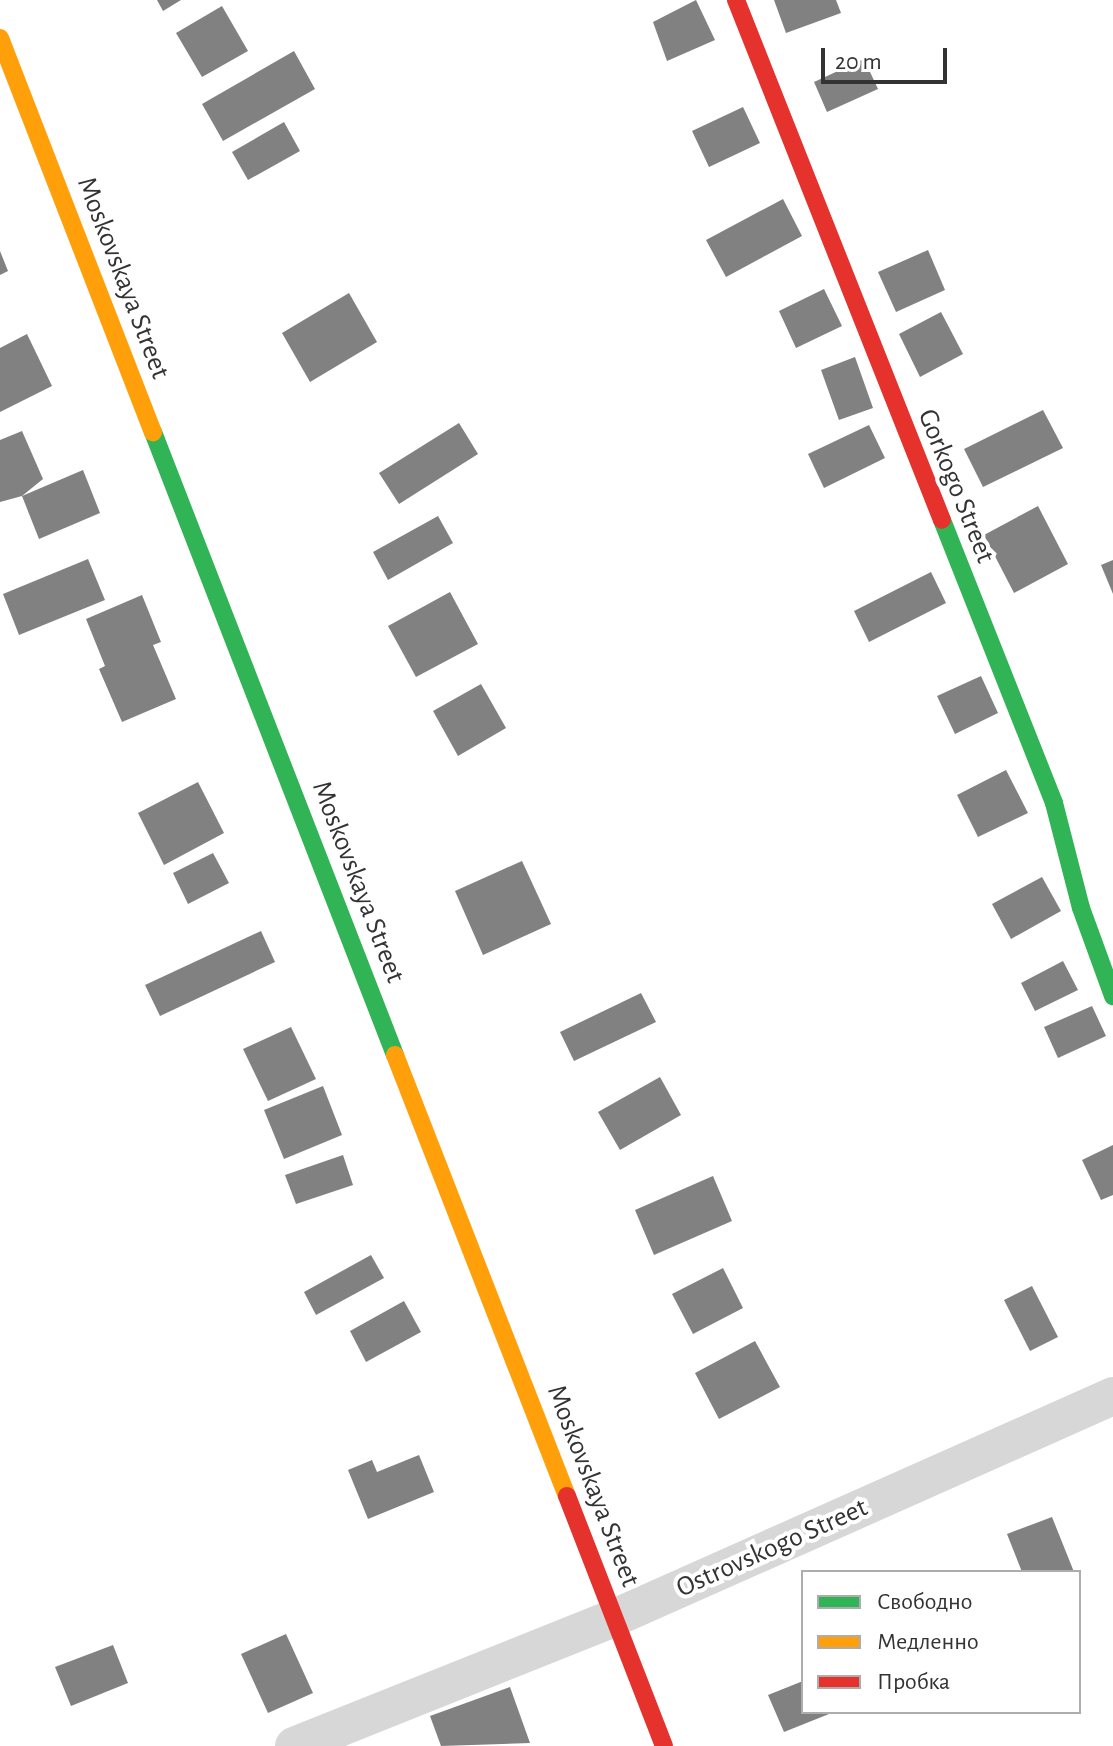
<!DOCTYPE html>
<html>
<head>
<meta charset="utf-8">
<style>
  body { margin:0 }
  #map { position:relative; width:1113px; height:1746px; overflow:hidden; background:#fff; font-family:"Alegreya Sans",sans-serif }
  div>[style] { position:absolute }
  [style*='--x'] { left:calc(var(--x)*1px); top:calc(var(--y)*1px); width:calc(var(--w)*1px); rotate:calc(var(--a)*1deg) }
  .building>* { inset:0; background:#818181 }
  .street>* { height:38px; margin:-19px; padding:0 19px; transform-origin:19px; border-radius:19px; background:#d7d7d7 }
  .fast>* { height:18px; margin:-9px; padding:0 9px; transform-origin:9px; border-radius:9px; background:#30b455 }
  .slow>* { height:18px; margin:-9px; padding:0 9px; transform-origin:9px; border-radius:9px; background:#ff9f0a }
  .jam>* { height:18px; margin:-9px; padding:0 9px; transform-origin:9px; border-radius:9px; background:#e5322d }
  span { translate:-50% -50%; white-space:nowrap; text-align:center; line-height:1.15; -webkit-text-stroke:8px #fff; paint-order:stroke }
  .street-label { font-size:28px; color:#333 }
  .legend { position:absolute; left:801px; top:1570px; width:280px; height:144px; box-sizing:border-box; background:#fff; border:2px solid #adadad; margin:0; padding:10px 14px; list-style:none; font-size:24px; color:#333 }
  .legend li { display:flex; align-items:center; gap:16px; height:40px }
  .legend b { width:40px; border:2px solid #adadad }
  .scale { position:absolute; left:821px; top:48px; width:126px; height:36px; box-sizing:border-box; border:4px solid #333; border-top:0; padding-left:10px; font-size:24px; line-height:28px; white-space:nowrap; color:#333; -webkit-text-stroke:6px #fff; paint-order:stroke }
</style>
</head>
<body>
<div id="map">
  <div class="building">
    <div style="clip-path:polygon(157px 0,181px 0,163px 11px)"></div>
    <div style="clip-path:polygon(696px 0,715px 40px,667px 61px,653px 22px)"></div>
    <div style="clip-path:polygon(774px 0,836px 0,841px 13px,786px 33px)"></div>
    <div style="clip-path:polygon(222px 6px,248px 51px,202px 77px,176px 33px)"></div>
    <div style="clip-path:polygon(294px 51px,315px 89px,223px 141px,202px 104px)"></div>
    <div style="clip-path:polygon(864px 59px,878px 89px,827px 112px,814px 82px)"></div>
    <div style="clip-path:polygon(743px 107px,760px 143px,709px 167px,692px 131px)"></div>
    <div style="clip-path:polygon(284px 122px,300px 151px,248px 180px,232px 152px)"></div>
    <div style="clip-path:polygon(783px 199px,802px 236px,726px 277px,706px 240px)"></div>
    <div style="clip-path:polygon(928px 250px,945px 290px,896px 312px,878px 272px)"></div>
    <div style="clip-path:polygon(0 251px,8px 271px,0 275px)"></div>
    <div style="clip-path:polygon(824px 289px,842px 326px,796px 348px,779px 311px)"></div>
    <div style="clip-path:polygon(349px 293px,377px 342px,310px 382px,282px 333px)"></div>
    <div style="clip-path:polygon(941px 312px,963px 354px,920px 377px,899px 334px)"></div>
    <div style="clip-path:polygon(27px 334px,52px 386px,0 412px,0 348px)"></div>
    <div style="clip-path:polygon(855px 357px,873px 408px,839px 420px,821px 370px)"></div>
    <div style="clip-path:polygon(1043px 410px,1063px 448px,983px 487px,964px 449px)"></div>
    <div style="clip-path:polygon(459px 423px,478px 454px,399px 504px,379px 473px)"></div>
    <div style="clip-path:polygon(869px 425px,885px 458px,824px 488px,808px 454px)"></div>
    <div style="clip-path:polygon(22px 431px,43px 479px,22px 496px,0 502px,0 440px)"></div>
    <div style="clip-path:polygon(83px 470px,100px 513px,39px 539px,22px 496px)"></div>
    <div style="clip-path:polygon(1038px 506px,1068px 564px,1014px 593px,984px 535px)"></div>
    <div style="clip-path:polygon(438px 516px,453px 543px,388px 580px,373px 552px)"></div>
    <div style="clip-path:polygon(88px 559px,105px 600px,19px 635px,3px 594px)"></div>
    <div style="clip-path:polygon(1113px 560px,1113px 594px,1101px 565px)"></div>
    <div style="clip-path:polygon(931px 572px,946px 603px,869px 642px,854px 611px)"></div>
    <div style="clip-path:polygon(450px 592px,478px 644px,416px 677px,388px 626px)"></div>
    <div style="clip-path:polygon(142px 595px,161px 642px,153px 645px,176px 699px,122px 722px,99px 669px,105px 666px,86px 619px)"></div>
    <div style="clip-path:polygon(981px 676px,998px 713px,955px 734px,937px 696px)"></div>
    <div style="clip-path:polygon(481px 684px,506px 728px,458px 756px,433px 711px)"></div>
    <div style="clip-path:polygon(1006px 770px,1028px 813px,978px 837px,957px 795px)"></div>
    <div style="clip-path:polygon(198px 782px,224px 833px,164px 865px,138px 813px)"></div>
    <div style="clip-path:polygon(213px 853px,229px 883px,188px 904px,173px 873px)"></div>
    <div style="clip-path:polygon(522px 861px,551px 924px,483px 955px,455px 891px)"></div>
    <div style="clip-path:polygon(1042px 877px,1061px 911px,1011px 939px,992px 904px)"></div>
    <div style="clip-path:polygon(261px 931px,275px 962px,160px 1016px,145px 985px)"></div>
    <div style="clip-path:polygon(1063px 961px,1078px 990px,1035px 1011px,1021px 983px)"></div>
    <div style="clip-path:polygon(641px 993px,656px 1022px,574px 1061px,560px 1032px)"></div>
    <div style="clip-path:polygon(1092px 1006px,1106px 1036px,1058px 1058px,1044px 1027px)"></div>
    <div style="clip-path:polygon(291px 1027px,316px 1079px,268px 1101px,243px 1049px)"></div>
    <div style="clip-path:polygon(660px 1077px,681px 1115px,620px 1150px,598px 1112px)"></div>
    <div style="clip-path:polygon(323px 1086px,342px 1135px,284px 1159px,264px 1110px)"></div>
    <div style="clip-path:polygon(1113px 1145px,1113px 1195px,1101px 1200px,1082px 1160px)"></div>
    <div style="clip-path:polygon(343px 1155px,353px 1185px,296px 1204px,285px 1175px)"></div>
    <div style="clip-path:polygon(713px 1176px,732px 1221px,654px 1255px,635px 1210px)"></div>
    <div style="clip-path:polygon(371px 1255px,384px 1278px,316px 1315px,304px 1292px)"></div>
    <div style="clip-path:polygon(723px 1268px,743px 1308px,693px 1334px,672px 1294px)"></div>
    <div style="clip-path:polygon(1032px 1286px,1058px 1337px,1030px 1351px,1004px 1300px)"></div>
    <div style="clip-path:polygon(404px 1301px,421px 1332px,366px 1362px,350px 1331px)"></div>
    <div style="clip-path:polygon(755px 1341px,780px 1387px,719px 1419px,695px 1373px)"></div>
    <div style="clip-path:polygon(419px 1455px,434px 1492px,368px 1519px,348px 1470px,372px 1460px,377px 1472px)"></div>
    <div style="clip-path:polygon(1052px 1517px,1074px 1572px,1022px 1572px,1007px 1534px)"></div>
    <div style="clip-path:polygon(286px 1634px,313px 1693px,268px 1713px,241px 1654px)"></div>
    <div style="clip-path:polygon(113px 1645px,128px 1683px,71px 1706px,55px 1667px)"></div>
    <div style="clip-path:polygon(803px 1681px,803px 1712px,834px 1712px,784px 1732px,768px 1695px)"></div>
    <div style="clip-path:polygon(510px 1687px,530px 1743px,441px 1746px,430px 1716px)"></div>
  </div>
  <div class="street">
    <div style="--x:294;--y:1746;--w:345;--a:-21.8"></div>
    <div style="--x:614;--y:1618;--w:546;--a:-23.98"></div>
  </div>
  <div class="fast">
    <div style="--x:153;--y:432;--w:668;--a:68.77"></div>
    <div style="--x:942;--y:520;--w:304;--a:68.4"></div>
    <div style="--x:1054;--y:803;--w:108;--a:75.6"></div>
    <div style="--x:1081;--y:908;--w:94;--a:70"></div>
  </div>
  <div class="slow">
    <div style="--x:0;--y:38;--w:423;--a:68.8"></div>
    <div style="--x:395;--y:1055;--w:473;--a:68.7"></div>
  </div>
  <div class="jam">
    <div style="--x:736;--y:0;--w:559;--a:68.39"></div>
    <div style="--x:567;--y:1496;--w:268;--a:68.8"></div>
  </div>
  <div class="street-label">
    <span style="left:123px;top:278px;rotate:69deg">Moskovskaya Street</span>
    <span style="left:956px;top:486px;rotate:68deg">Gorkogo Street</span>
    <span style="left:358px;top:882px;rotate:69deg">Moskovskaya Street</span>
    <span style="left:593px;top:1486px;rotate:69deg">Moskovskaya Street</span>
    <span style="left:772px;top:1548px;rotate:-24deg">Ostrovskogo Street</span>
  </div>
  <ul class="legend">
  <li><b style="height:10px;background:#30b455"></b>Свободно</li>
  <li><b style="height:10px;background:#ff9f0a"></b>Медленно</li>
  <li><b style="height:10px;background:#e5322d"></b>Пробка</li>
  </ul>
  <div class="scale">20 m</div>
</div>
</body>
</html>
